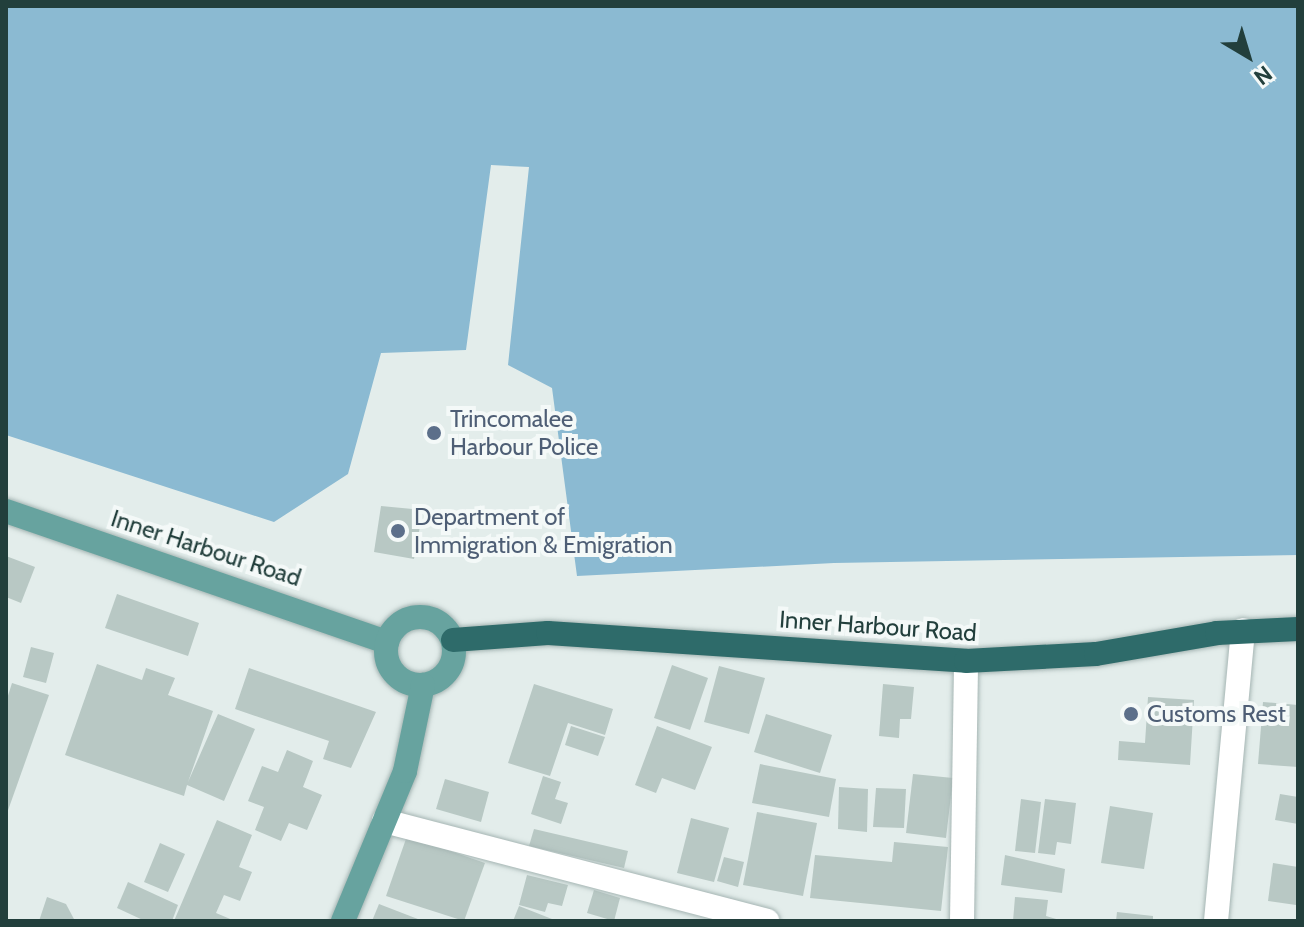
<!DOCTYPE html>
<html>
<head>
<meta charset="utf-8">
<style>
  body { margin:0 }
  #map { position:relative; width:1304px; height:927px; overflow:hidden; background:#e3edeb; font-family:Cabin,sans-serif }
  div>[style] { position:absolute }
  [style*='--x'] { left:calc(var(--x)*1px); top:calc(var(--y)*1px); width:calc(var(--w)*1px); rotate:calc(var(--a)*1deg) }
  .water>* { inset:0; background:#8bbad2 }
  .building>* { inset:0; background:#b8c8c4 }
  .roads { filter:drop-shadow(0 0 2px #a5b5b3) drop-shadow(0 0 2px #a5b5b3) }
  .street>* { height:24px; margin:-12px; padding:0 12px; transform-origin:12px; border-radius:12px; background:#fff }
  .primary>* { height:24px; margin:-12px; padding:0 12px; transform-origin:12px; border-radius:12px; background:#67a39f }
  .primary>.ring { margin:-12px; padding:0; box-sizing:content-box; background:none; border:24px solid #67a39f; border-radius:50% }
  .highway>* { height:24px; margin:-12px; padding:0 12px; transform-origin:12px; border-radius:12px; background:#2e6b6a }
  .dots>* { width:22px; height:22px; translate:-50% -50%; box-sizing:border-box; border:4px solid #f4f9f8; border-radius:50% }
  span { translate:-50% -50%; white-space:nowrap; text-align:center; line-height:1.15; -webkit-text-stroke:8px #f4f9f8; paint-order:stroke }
  .service-label { font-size:24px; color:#4e5e75 }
  .left { translate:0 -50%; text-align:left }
  .street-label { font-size:24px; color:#223f3c }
  .frame { position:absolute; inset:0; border:8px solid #223f3c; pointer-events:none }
  .north { position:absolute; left:1208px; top:16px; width:80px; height:80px; -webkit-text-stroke:6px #f4f9f8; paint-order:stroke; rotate:142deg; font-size:22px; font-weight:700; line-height:32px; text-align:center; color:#223f3c }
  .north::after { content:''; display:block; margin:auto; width:28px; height:36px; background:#223f3c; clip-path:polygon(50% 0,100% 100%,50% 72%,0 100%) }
</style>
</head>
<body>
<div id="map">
  <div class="water">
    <div style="clip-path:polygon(6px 6px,1298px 6px,1298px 555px,834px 563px,577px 576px,552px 388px,508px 365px,529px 167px,491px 165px,466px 350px,381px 353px,348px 474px,274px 522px,6px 435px)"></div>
  </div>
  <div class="building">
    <div style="clip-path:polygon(381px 506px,423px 510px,414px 559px,374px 552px)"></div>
    <div style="clip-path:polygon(6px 556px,35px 567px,21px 603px,6px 597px)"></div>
    <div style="clip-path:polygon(117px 594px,199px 623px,188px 656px,105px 628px)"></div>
    <div style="clip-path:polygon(31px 647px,54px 653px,46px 683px,23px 677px)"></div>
    <div style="clip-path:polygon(97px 664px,142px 680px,146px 668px,175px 678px,168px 695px,213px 711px,188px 782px,218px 714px,255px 729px,224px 801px,187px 785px,184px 796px,65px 755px)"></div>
    <div style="clip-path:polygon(672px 665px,708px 678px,690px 730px,654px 718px)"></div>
    <div style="clip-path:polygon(719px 666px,765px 678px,749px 734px,704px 722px)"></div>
    <div style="clip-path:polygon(249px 668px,376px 712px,351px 768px,323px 759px,329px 741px,235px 709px)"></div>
    <div style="clip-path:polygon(12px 683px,49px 695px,6px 816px,6px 702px)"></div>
    <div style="clip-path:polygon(534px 684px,613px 709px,605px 735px,568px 723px,550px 776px,508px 763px)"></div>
    <div style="clip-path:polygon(883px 684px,914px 687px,911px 719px,900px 719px,899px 738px,879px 736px)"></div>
    <div style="clip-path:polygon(1148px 697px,1194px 700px,1190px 765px,1118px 760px,1119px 741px,1145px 743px)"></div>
    <div style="clip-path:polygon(1263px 702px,1298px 705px,1298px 767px,1258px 764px)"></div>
    <div style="clip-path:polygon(766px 714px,832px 735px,820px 773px,754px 752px)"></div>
    <div style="clip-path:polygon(571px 726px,605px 737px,598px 756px,565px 745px)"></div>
    <div style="clip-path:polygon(657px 726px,712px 747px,695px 790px,662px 778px,656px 793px,635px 785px)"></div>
    <div style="clip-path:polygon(287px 750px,313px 761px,303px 787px,322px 795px,307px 830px,289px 823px,281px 841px,255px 830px,264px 807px,248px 801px,262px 766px,278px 772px)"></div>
    <div style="clip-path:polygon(760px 764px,836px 779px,829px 817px,752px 803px)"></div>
    <div style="clip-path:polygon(913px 774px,953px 778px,946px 838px,906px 833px)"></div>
    <div style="clip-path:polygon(543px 776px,561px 782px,555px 799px,568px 803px,561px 824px,531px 814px)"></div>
    <div style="clip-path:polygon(445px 779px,489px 792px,481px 822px,436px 809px)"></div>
    <div style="clip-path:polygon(839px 787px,868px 789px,867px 832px,838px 829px)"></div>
    <div style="clip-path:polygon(876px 788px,906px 789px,904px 828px,873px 827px)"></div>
    <div style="clip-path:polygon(1280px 794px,1298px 797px,1298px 824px,1275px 820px)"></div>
    <div style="clip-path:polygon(1021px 799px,1041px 802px,1035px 853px,1015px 851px)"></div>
    <div style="clip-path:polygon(1045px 799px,1076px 803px,1071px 844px,1057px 842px,1055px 855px,1038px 853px)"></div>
    <div style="clip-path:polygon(1110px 806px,1153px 813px,1144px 869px,1101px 863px)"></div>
    <div style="clip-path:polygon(757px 812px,817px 823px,803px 896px,743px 885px)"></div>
    <div style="clip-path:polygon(691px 818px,729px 828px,714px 882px,677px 873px)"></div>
    <div style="clip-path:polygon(217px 820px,252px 835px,239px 867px,252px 872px,240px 901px,224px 895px,216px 913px,235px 921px,174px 921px)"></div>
    <div style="clip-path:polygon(534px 829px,628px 851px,624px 868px,529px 846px)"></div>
    <div style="clip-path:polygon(407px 836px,485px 863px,464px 921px,386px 896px)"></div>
    <div style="clip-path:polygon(894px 842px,948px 847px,941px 911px,810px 898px,815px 855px,892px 862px)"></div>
    <div style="clip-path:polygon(160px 843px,185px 854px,168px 892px,144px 882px)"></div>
    <div style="clip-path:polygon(1005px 855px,1065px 869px,1062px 893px,1001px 885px)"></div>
    <div style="clip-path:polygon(724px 857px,744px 862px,738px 887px,717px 881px)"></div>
    <div style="clip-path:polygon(1273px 863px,1298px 867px,1296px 905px,1268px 901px)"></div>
    <div style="clip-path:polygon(527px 875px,568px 885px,562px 906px,548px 903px,545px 912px,519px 905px)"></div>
    <div style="clip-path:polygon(128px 882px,178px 905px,172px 921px,145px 921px,117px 908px)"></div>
    <div style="clip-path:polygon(594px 890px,620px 898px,614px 921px,587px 913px)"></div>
    <div style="clip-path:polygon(47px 897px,66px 904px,75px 921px,39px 921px)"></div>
    <div style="clip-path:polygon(1015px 897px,1048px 900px,1046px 916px,1063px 921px,1013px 921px)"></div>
    <div style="clip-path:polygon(379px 904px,423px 921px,372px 921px)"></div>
    <div style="clip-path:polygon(519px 906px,557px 921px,513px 921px)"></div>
    <div style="clip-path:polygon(1117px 912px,1153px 916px,1153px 921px,1116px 921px)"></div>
  </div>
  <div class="roads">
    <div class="street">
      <div style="--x:384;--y:821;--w:396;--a:14.6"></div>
      <div style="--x:962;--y:921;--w:260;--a:-89.1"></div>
      <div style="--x:1216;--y:921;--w:292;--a:-84.7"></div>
    </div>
    <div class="primary">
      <div style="--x:6;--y:511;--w:403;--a:19"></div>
      <div class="ring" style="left:386px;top:617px;width:44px;height:44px"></div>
      <div style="--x:343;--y:921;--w:162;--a:-67.5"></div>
      <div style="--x:405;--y:771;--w:88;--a:-78.2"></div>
    </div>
    <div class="highway">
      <div style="--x:453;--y:640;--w:95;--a:-4.2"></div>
      <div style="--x:548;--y:633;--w:419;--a:3.8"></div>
      <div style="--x:966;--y:661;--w:130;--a:-3.1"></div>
      <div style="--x:1096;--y:654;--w:123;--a:-9.8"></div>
      <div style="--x:1217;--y:633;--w:81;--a:-2.8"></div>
    </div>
  </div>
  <div class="dots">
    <div style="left:434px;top:433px;background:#5c6f8a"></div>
    <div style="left:398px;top:531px;background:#5c6f8a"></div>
    <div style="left:1131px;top:714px;background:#5c6f8a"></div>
  </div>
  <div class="service-label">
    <span class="left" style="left:450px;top:433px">Trincomalee<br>Harbour Police</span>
    <span class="left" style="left:414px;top:531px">Department of<br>Immigration &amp; Emigration</span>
    <span class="left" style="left:1147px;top:714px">Customs Rest</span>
  </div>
  <div class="street-label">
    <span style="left:206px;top:548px;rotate:18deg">Inner Harbour Road</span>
    <span style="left:878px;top:626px;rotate:4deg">Inner Harbour Road</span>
  </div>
  <div class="frame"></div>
  <div class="north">N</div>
</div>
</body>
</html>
